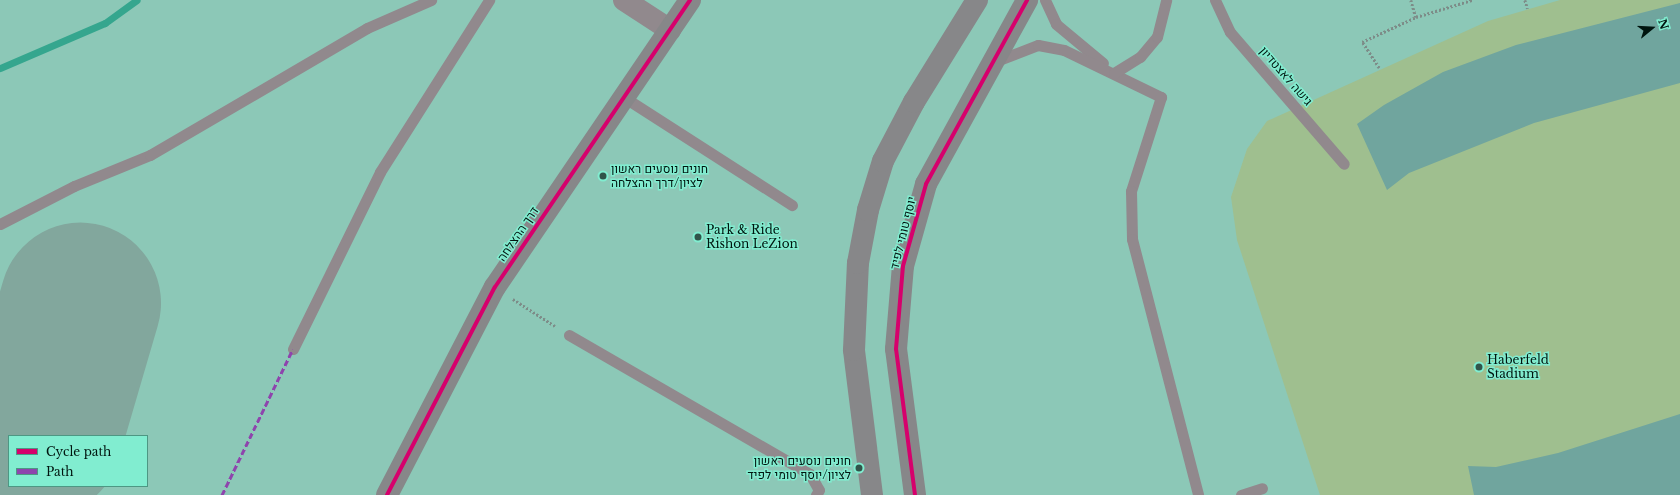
<!DOCTYPE html>
<html>
<head>
<meta charset="utf-8">
<style>
  body { margin:0 }
  #map { position:relative; width:1680px; height:495px; overflow:hidden; background:#8cc8b7; font-family:"Libre Baskerville",Heebo,serif }
  div>[style] { position:absolute }
  [style*='--x'] { left:calc(var(--x)*1px); top:calc(var(--y)*1px); width:calc(var(--w)*1px); rotate:calc(var(--a)*1deg) }
  .green>* { inset:0; background:#9fbf8f }
  .stream>* { height:7px; margin:-3.5px; padding:0 3.5px; transform-origin:3.5px; border-radius:3.5px; background:#35a68e }
  .runway>* { height:161px; margin:-80.5px; padding:0 80.5px; transform-origin:80.5px; border-radius:80.5px; background:#82a79d }
  .building>* { inset:0; background:#70a59e }
  .path>* { height:2.5px; margin-top:-1.25px; transform-origin:0; background:repeating-linear-gradient(90deg,#7d8c88 0 2px,transparent 0 4px) }
  .lane>* { height:11px; margin:-5.5px; padding:0 5.5px; transform-origin:5.5px; border-radius:5.5px; background:#91898d }
  .street>* { height:22px; margin:-11px; padding:0 11px; transform-origin:11px; border-radius:11px; background:#91898d }
  .secondary>* { height:22px; margin:-11px; padding:0 11px; transform-origin:11px; border-radius:11px; background:#878789 }
  .quiet>* { height:3px; margin-top:-1.5px; transform-origin:0; background:repeating-linear-gradient(90deg,#8e44ad 0 6px,transparent 0 9px) }
  .cycleway>* { height:4px; margin:-2px; padding:0 2px; transform-origin:2px; border-radius:2px; background:#d6006c }
  .dots>* { width:11px; height:11px; translate:-50% -50%; box-sizing:border-box; border:2px solid #81edd0; border-radius:50% }
  span { translate:-50% -50%; white-space:nowrap; text-align:center; line-height:1.15; -webkit-text-stroke:3px #81edd0; paint-order:stroke }
  .street-label { font-size:12px; color:#00150f }
  .poi-label { font-size:12px; color:#00150f }
  .left { translate:0 -50%; text-align:left }
  .right { translate:-100% -50%; text-align:right }
  .legend { position:absolute; left:8px; top:435px; width:140px; height:52px; box-sizing:border-box; background:#81edd0; border:1px solid #4d9783; margin:0; padding:5px 7px; list-style:none; font-size:12px; color:#00150f }
  .legend li { display:flex; align-items:center; gap:8px; height:20px }
  .legend b { width:20px; border:1px solid #4d9783 }
  .north { position:absolute; left:1632px; top:8px; width:40px; height:40px; -webkit-text-stroke:3px #81edd0; paint-order:stroke; rotate:72deg; font-size:11px; font-weight:700; line-height:16px; text-align:center; color:#00150f }
  .north::after { content:''; display:block; margin:auto; width:14px; height:18px; background:#00150f; clip-path:polygon(50% 0,100% 100%,50% 72%,0 100%) }
</style>
</head>
<body>
<div id="map">
  <div class="green">
    <div style="clip-path:polygon(1560px 0,1680px 0,1680px 495px,1320px 495px,1237px 240px,1231px 197px,1247px 149px,1267px 121px,1488px 21px)"></div>
  </div>
  <div class="stream">
    <div style="--x:0;--y:68;--w:114;--a:-23.2"></div>
    <div style="--x:105;--y:23;--w:39;--a:-36"></div>
  </div>
  <div class="runway">
    <div style="--x:41;--y:436;--w:139;--a:-73.7"></div>
  </div>
  <div class="building">
    <div style="clip-path:polygon(1680px 3px,1680px 83px,1534px 123px,1409px 173px,1387px 190px,1357px 124px,1384px 105px,1443px 72px,1516px 45px)"></div>
    <div style="clip-path:polygon(1680px 414px,1680px 495px,1474px 495px,1468px 466px,1496px 467px,1558px 453px)"></div>
  </div>
  <div class="path">
    <div style="--x:1411;--y:0;--w:18;--a:74"></div>
    <div style="--x:1525;--y:0;--w:9;--a:72"></div>
    <div style="--x:1379;--y:68;--w:31;--a:-123"></div>
    <div style="--x:1362;--y:42;--w:60;--a:-24.8"></div>
    <div style="--x:1416;--y:17;--w:59;--a:-16.9"></div>
    <div style="--x:513;--y:299;--w:50;--a:32.7"></div>
  </div>
  <div class="lane">
    <div style="--x:1045;--y:0;--w:26;--a:65"></div>
    <div style="--x:1056;--y:24;--w:61;--a:39.7"></div>
    <div style="--x:1215;--y:0;--w:35;--a:65"></div>
    <div style="--x:1230;--y:32;--w:174;--a:49.2"></div>
    <div style="--x:996;--y:61;--w:45;--a:-20.9"></div>
    <div style="--x:1038;--y:45;--w:26;--a:11"></div>
    <div style="--x:1064;--y:50;--w:108;--a:25.9"></div>
    <div style="--x:1161;--y:97;--w:99;--a:107.7"></div>
    <div style="--x:1131;--y:191;--w:48;--a:88.8"></div>
    <div style="--x:1132;--y:239;--w:264;--a:75.5"></div>
    <div style="--x:1114;--y:73;--w:31;--a:-32"></div>
    <div style="--x:1140;--y:57;--w:26;--a:-50"></div>
    <div style="--x:1157;--y:37;--w:38;--a:-76"></div>
    <div style="--x:622;--y:96;--w:202;--a:32.7"></div>
    <div style="--x:0;--y:224;--w:83;--a:-27.2"></div>
    <div style="--x:74;--y:186;--w:82;--a:-22.2"></div>
    <div style="--x:150;--y:155;--w:251;--a:-30.3"></div>
    <div style="--x:367;--y:28;--w:70;--a:-23.6"></div>
    <div style="--x:569;--y:335;--w:278;--a:30"></div>
    <div style="--x:810;--y:474;--w:18;--a:61"></div>
    <div style="--x:819;--y:490;--w:6;--a:121"></div>
    <div style="--x:293;--y:349;--w:197;--a:-63.8"></div>
    <div style="--x:380;--y:172;--w:204;--a:-57.6"></div>
    <div style="--x:1241;--y:495;--w:22;--a:-18"></div>
  </div>
  <div class="street">
    <div style="--x:624;--y:0;--w:55;--a:33.1"></div>
  </div>
  <div class="secondary">
    <div style="--x:387;--y:495;--w:234;--a:-62.6"></div>
    <div style="--x:495;--y:287;--w:347;--a:-55.8"></div>
    <div style="--x:872;--y:495;--w:146;--a:-97.1"></div>
    <div style="--x:854;--y:350;--w:87;--a:-87.4"></div>
    <div style="--x:858;--y:263;--w:54;--a:-79.3"></div>
    <div style="--x:868;--y:210;--w:51;--a:-73"></div>
    <div style="--x:883;--y:161;--w:67;--a:-62.3"></div>
    <div style="--x:914;--y:102;--w:120;--a:-58.3"></div>
    <div style="--x:915;--y:495;--w:147;--a:-97.4"></div>
    <div style="--x:896;--y:349;--w:83;--a:-85.2"></div>
    <div style="--x:903;--y:266;--w:85;--a:-74.3"></div>
    <div style="--x:926;--y:184;--w:210;--a:-61.2"></div>
  </div>
  <div class="quiet">
    <div style="--x:222;--y:495;--w:162;--a:-64.1"></div>
  </div>
  <div class="cycleway">
    <div style="--x:387;--y:495;--w:234;--a:-62.6"></div>
    <div style="--x:495;--y:287;--w:347;--a:-55.8"></div>
    <div style="--x:915;--y:495;--w:147;--a:-97.4"></div>
    <div style="--x:896;--y:349;--w:83;--a:-85.2"></div>
    <div style="--x:903;--y:266;--w:85;--a:-74.3"></div>
    <div style="--x:926;--y:184;--w:210;--a:-61.2"></div>
  </div>
  <div class="dots">
    <div style="left:603px;top:176px;background:#31544a"></div>
    <div style="left:698px;top:237px;background:#31544a"></div>
    <div style="left:1479px;top:367px;background:#31544a"></div>
    <div style="left:859px;top:468px;background:#31544a"></div>
  </div>
  <div class="street-label">
    <span style="left:1286px;top:76px;rotate:49deg">גישה לאצטדיון</span>
    <span style="left:903px;top:233px;rotate:-76deg">יוסף טומי לפיד</span>
    <span style="left:518px;top:234px;rotate:-56deg">דרך ההצלחה</span>
  </div>
  <div class="poi-label">
    <span class="left" style="left:611px;top:176px">חונים נוסעים ראשון<br>לציון/דרך ההצלחה</span>
    <span class="left" style="left:706px;top:237px">Park &amp; Ride<br>Rishon LeZion</span>
    <span class="left" style="left:1487px;top:367px">Haberfeld<br>Stadium</span>
    <span class="right" style="left:851px;top:468px">חונים נוסעים ראשון<br>לציון/יוסף טומי לפיד</span>
  </div>
  <ul class="legend">
  <li><b style="height:5px;background:#d6006c"></b>Cycle path</li>
  <li><b style="height:5px;background:#8e44ad"></b>Path</li>
  </ul>
  <div class="north">N</div>
</div>
</body>
</html>
